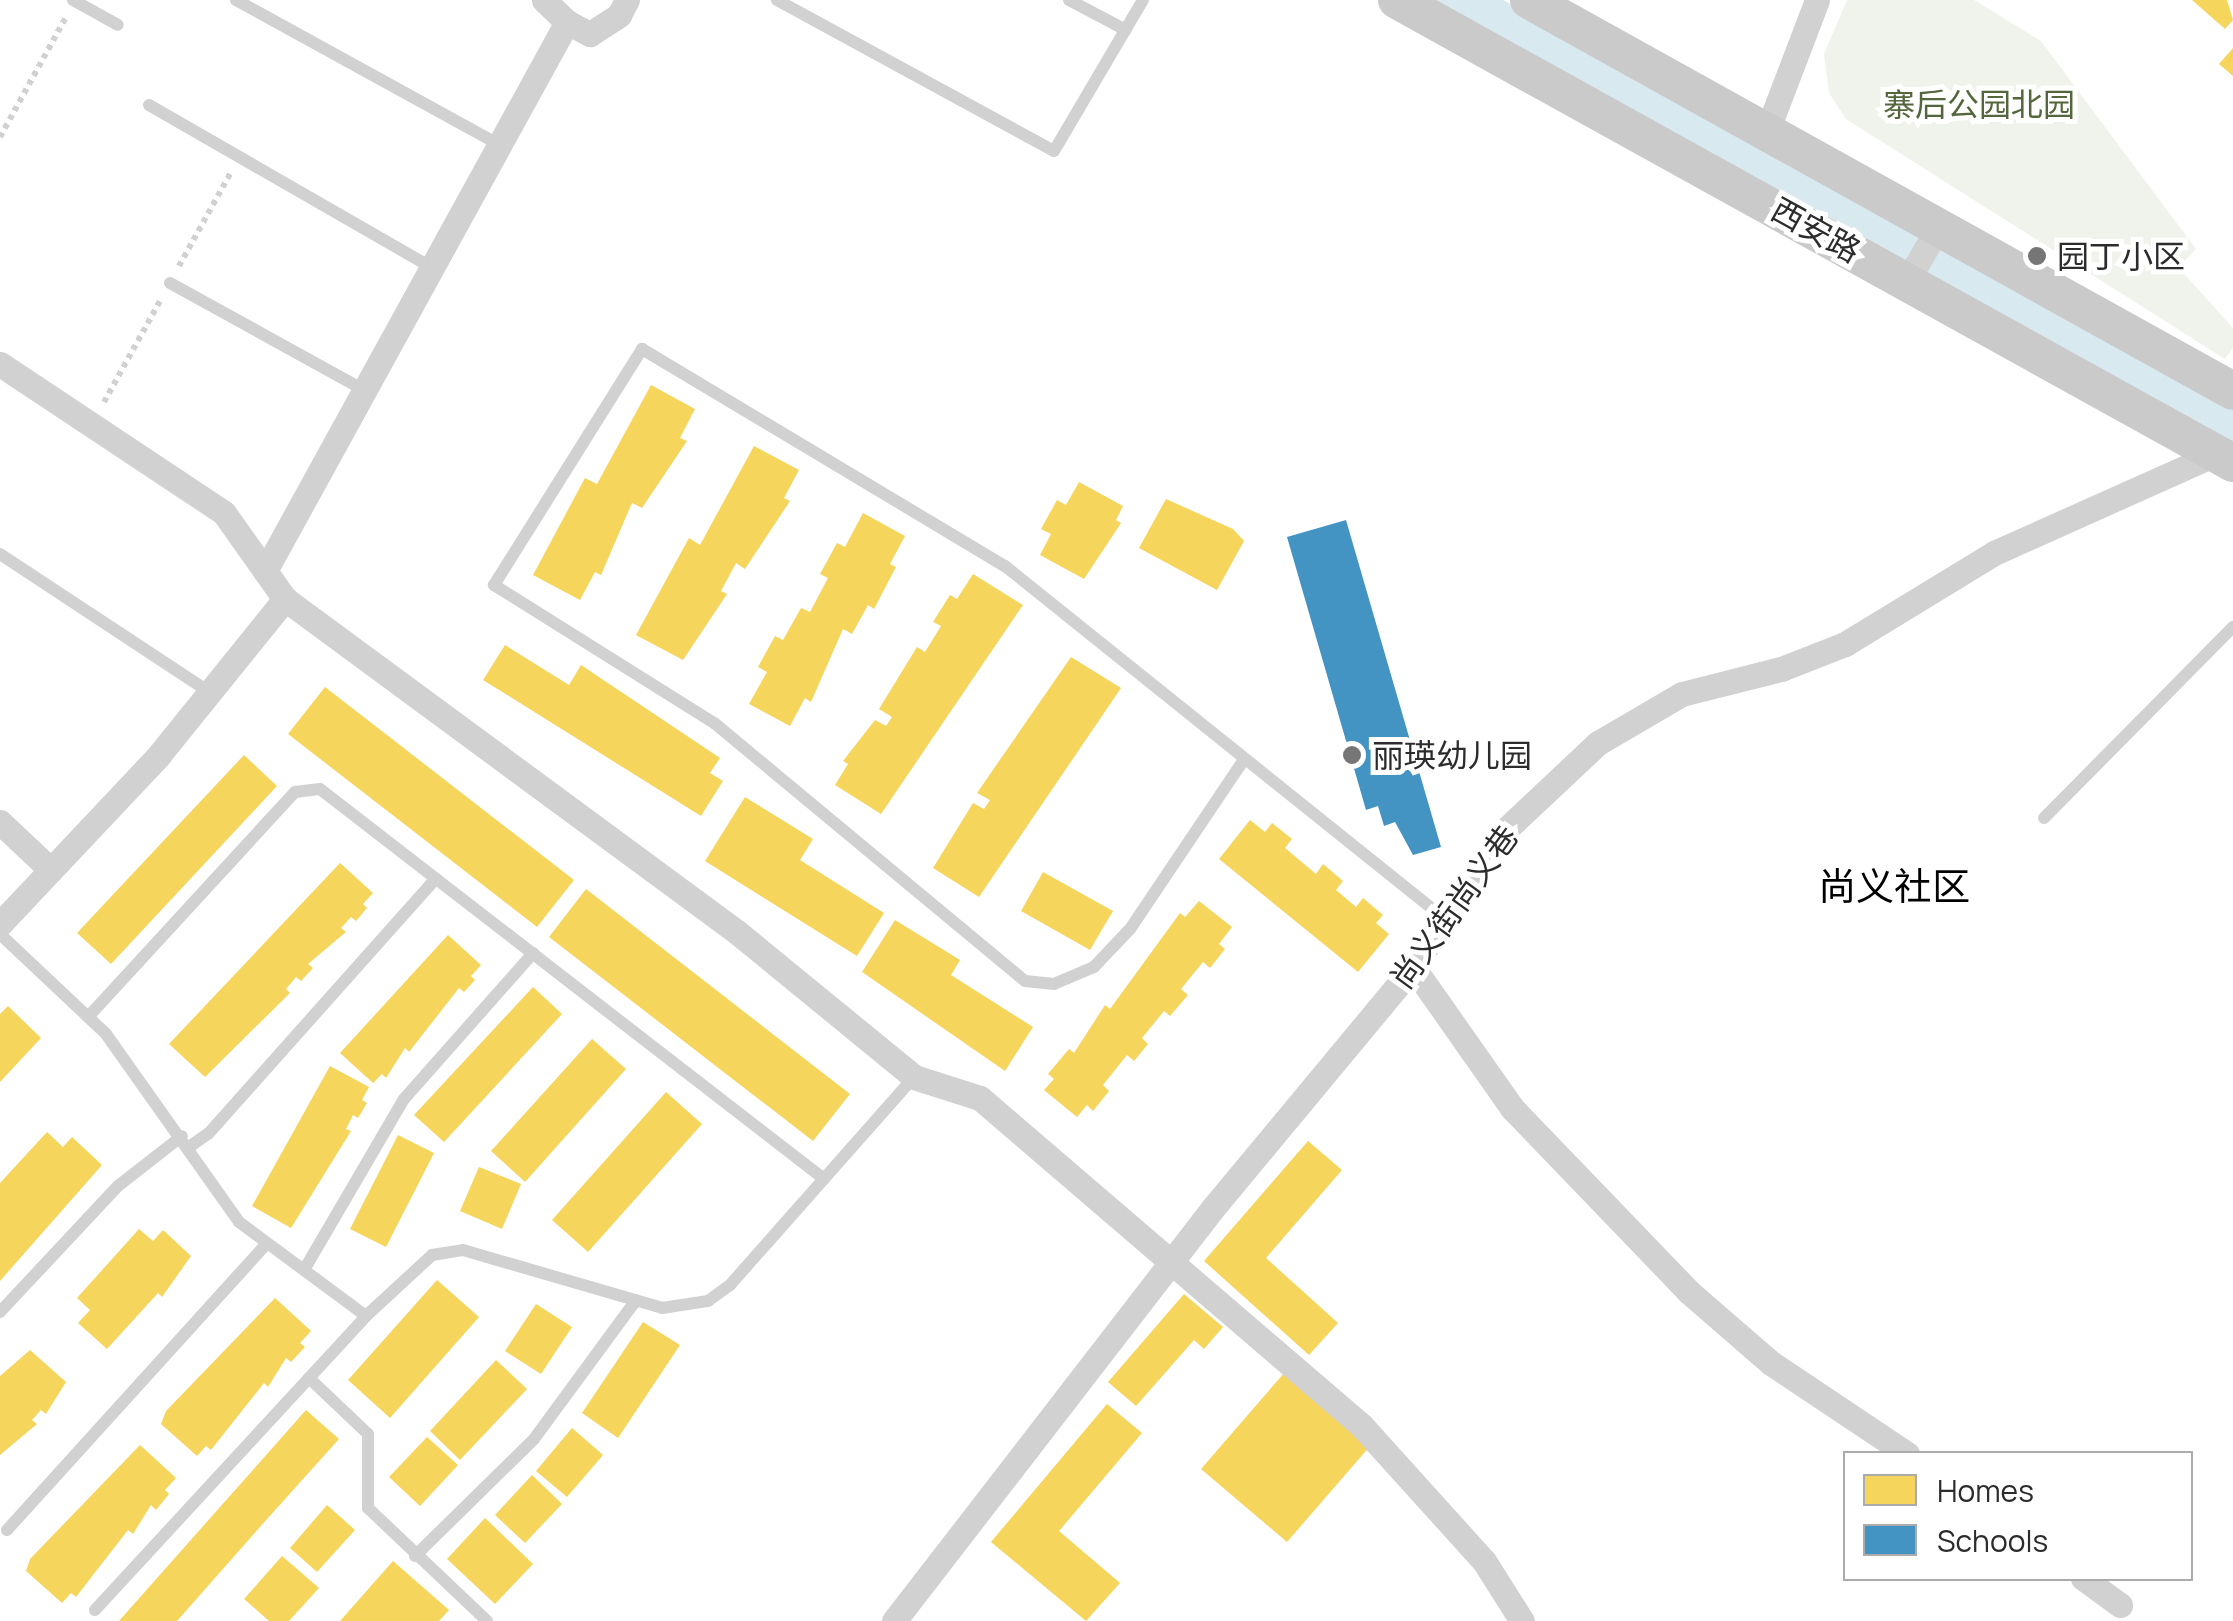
<!DOCTYPE html>
<html>
<head>
<meta charset="utf-8">
<style>
  body { margin:0 }
  #map { position:relative; width:2233px; height:1621px; overflow:hidden; background:#fff; font-family:Manrope,"Noto Sans SC",sans-serif }
  div>[style] { position:absolute }
  [style*='--x'] { left:calc(var(--x)*1px); top:calc(var(--y)*1px); width:calc(var(--w)*1px); rotate:calc(var(--a)*1deg) }
  .green>* { inset:0; background:#f0f3eb }
  .water>* { inset:0; background:#d8e9f0 }
  .homes>* { inset:0; background:#f6d55c }
  .schools>* { inset:0; background:#4393c3 }
  .path>* { height:6px; margin-top:-3px; transform-origin:0; background:repeating-linear-gradient(90deg,#d1d1d1 0 5px,transparent 0 10px) }
  .lane>* { height:12px; margin:-6px; padding:0 6px; transform-origin:6px; border-radius:6px; background:#d1d1d1 }
  .street>* { height:25px; margin:-12.5px; padding:0 12.5px; transform-origin:12.5px; border-radius:12.5px; background:#d1d1d1 }
  .secondary>* { height:38px; margin:-19px; padding:0 19px; transform-origin:19px; border-radius:19px; background:#cacaca }
  .dots>* { width:28px; height:28px; translate:-50% -50%; box-sizing:border-box; border:5px solid #fff; border-radius:50% }
  span { translate:-50% -50%; white-space:nowrap; text-align:center; line-height:1.15; -webkit-text-stroke:10px #fff; paint-order:stroke }
  .park-label { font-size:32px; color:#53663c }
  .street-label { font-size:32px; color:#2c2c2c }
  .poi-label { font-size:32px; color:#2c2c2c }
  .left { translate:0 -50%; text-align:left }
  .quarter-label { font-size:38px; color:#000 }
  .legend { position:absolute; left:1843px; top:1451px; width:350px; height:130px; box-sizing:border-box; background:#fff; border:2px solid #ababab; margin:0; padding:12px 18px; list-style:none; font-size:30px; color:#2c2c2c }
  .legend li { display:flex; align-items:center; gap:20px; height:50px }
  .legend b { width:50px; border:2px solid #ababab }
</style>
</head>
<body>
<div id="map">
  <div class="green">
    <div style="clip-path:polygon(1847px 0,1974px 0,2041px 41px,2196px 249px,2178px 267px,2233px 328px,2233px 348px,2225px 359px,1846px 119px,1829px 93px,1824px 54px)"></div>
  </div>
  <div class="water">
    <div style="clip-path:polygon(1430px 0,1503px 0,1591px 48px,2233px 403px,2233px 444px)"></div>
  </div>
  <div class="homes">
    <div style="clip-path:polygon(2192px 0,2227px 0,2233px 20px,2225px 29px)"></div>
    <div style="clip-path:polygon(2233px 48px,2233px 76px,2219px 64px)"></div>
    <div style="clip-path:polygon(651px 385px,695px 409px,680px 438px,687px 441px,642px 508px,632px 503px,601px 575px,595px 572px,580px 600px,533px 575px,585px 478px,597px 484px)"></div>
    <div style="clip-path:polygon(754px 446px,799px 470px,784px 498px,790px 501px,745px 569px,736px 563px,721px 591px,727px 594px,683px 660px,636px 635px,689px 538px,700px 545px)"></div>
    <div style="clip-path:polygon(1079px 482px,1123px 506px,1116px 520px,1121px 523px,1084px 579px,1040px 555px,1051px 534px,1041px 529px,1057px 500px,1066px 505px)"></div>
    <div style="clip-path:polygon(1166px 499px,1233px 529px,1244px 541px,1217px 590px,1139px 548px)"></div>
    <div style="clip-path:polygon(863px 513px,905px 536px,890px 564px,896px 567px,874px 609px,868px 605px,852px 634px,843px 629px,811px 702px,805px 698px,790px 726px,749px 704px,767px 672px,758px 667px,775px 636px,783px 640px,801px 608px,810px 612px,828px 578px,820px 574px,837px 543px,845px 547px)"></div>
    <div style="clip-path:polygon(973px 574px,1023px 605px,881px 814px,835px 785px,848px 764px,843px 761px,875px 720px,886px 726px,892px 717px,879px 709px,917px 647px,925px 652px,941px 626px,933px 622px,950px 595px,957px 599px)"></div>
    <div style="clip-path:polygon(505px 645px,569px 685px,581px 665px,720px 758px,710px 773px,723px 781px,701px 816px,483px 680px)"></div>
    <div style="clip-path:polygon(1071px 657px,1121px 688px,979px 897px,933px 868px,973px 803px,984px 809px,990px 800px,977px 793px)"></div>
    <div style="clip-path:polygon(325px 687px,574px 880px,537px 927px,288px 734px)"></div>
    <div style="clip-path:polygon(244px 755px,277px 786px,111px 964px,77px 933px)"></div>
    <div style="clip-path:polygon(745px 797px,813px 839px,800px 860px,884px 913px,857px 956px,705px 861px)"></div>
    <div style="clip-path:polygon(1250px 820px,1265px 832px,1272px 823px,1292px 839px,1285px 848px,1316px 874px,1323px 864px,1343px 881px,1336px 890px,1356px 907px,1363px 898px,1383px 915px,1376px 923px,1389px 934px,1358px 972px,1219px 859px)"></div>
    <div style="clip-path:polygon(340px 863px,373px 893px,363px 904px,367px 908px,356px 921px,351px 917px,341px 928px,346px 932px,308px 964px,313px 968px,301px 981px,296px 977px,286px 989px,290px 993px,205px 1077px,169px 1044px)"></div>
    <div style="clip-path:polygon(1043px 872px,1113px 911px,1090px 950px,1021px 911px)"></div>
    <div style="clip-path:polygon(586px 889px,850px 1094px,813px 1141px,549px 937px)"></div>
    <div style="clip-path:polygon(1199px 901px,1232px 927px,1219px 944px,1225px 949px,1210px 968px,1203px 962px,1181px 989px,1188px 995px,1170px 1016px,1164px 1011px,1142px 1038px,1148px 1044px,1134px 1061px,1127px 1055px,1103px 1085px,1109px 1091px,1093px 1111px,1087px 1105px,1077px 1117px,1044px 1090px,1054px 1079px,1048px 1074px,1069px 1049px,1074px 1053px,1105px 1005px,1110px 1009px,1180px 913px,1185px 917px)"></div>
    <div style="clip-path:polygon(895px 920px,960px 960px,951px 975px,1033px 1027px,1005px 1071px,862px 972px)"></div>
    <div style="clip-path:polygon(448px 935px,481px 965px,471px 976px,475px 980px,464px 992px,459px 988px,409px 1052px,405px 1048px,386px 1078px,382px 1074px,373px 1083px,340px 1053px)"></div>
    <div style="clip-path:polygon(533px 987px,562px 1014px,444px 1142px,414px 1115px)"></div>
    <div style="clip-path:polygon(8px 1006px,41px 1038px,0 1082px,0 1014px)"></div>
    <div style="clip-path:polygon(592px 1039px,626px 1069px,525px 1182px,491px 1151px)"></div>
    <div style="clip-path:polygon(330px 1066px,369px 1087px,362px 1100px,367px 1103px,358px 1118px,353px 1115px,346px 1129px,351px 1131px,291px 1228px,252px 1206px)"></div>
    <div style="clip-path:polygon(666px 1092px,702px 1124px,588px 1252px,552px 1220px)"></div>
    <div style="clip-path:polygon(47px 1132px,63px 1147px,72px 1137px,102px 1165px,0 1281px,0 1183px)"></div>
    <div style="clip-path:polygon(398px 1135px,434px 1153px,386px 1247px,350px 1229px)"></div>
    <div style="clip-path:polygon(1308px 1141px,1342px 1170px,1266px 1258px,1338px 1323px,1309px 1355px,1204px 1261px)"></div>
    <div style="clip-path:polygon(479px 1167px,521px 1184px,502px 1229px,460px 1211px)"></div>
    <div style="clip-path:polygon(139px 1229px,153px 1241px,163px 1230px,191px 1256px,162px 1297px,158px 1293px,107px 1349px,78px 1323px,90px 1310px,77px 1298px)"></div>
    <div style="clip-path:polygon(437px 1280px,479px 1317px,390px 1418px,348px 1380px)"></div>
    <div style="clip-path:polygon(1184px 1294px,1223px 1327px,1204px 1349px,1194px 1340px,1136px 1406px,1108px 1382px)"></div>
    <div style="clip-path:polygon(275px 1298px,311px 1331px,300px 1343px,305px 1347px,291px 1362px,286px 1358px,268px 1387px,264px 1383px,211px 1450px,206px 1446px,197px 1456px,161px 1424px,166px 1411px)"></div>
    <div style="clip-path:polygon(536px 1304px,572px 1327px,541px 1374px,505px 1351px)"></div>
    <div style="clip-path:polygon(643px 1322px,680px 1345px,618px 1438px,582px 1413px)"></div>
    <div style="clip-path:polygon(30px 1350px,66px 1382px,46px 1414px,41px 1410px,32px 1420px,37px 1424px,0 1455px,0 1376px)"></div>
    <div style="clip-path:polygon(496px 1360px,527px 1389px,460px 1460px,430px 1431px)"></div>
    <div style="clip-path:polygon(1285px 1372px,1371px 1445px,1287px 1542px,1201px 1469px)"></div>
    <div style="clip-path:polygon(1107px 1404px,1142px 1433px,1059px 1531px,1120px 1583px,1086px 1621px,991px 1542px)"></div>
    <div style="clip-path:polygon(306px 1410px,339px 1439px,259px 1528px,177px 1621px,119px 1621px)"></div>
    <div style="clip-path:polygon(572px 1428px,603px 1455px,567px 1497px,536px 1471px)"></div>
    <div style="clip-path:polygon(427px 1437px,458px 1465px,420px 1506px,389px 1477px)"></div>
    <div style="clip-path:polygon(140px 1445px,176px 1478px,165px 1490px,169px 1494px,156px 1510px,151px 1505px,133px 1534px,128px 1530px,76px 1597px,71px 1593px,62px 1603px,26px 1571px,30px 1559px)"></div>
    <div style="clip-path:polygon(532px 1475px,562px 1504px,525px 1543px,495px 1515px)"></div>
    <div style="clip-path:polygon(327px 1505px,355px 1530px,317px 1572px,290px 1548px)"></div>
    <div style="clip-path:polygon(485px 1518px,533px 1564px,495px 1604px,447px 1559px)"></div>
    <div style="clip-path:polygon(282px 1556px,319px 1588px,289px 1621px,269px 1621px,244px 1599px)"></div>
    <div style="clip-path:polygon(393px 1561px,449px 1610px,439px 1621px,340px 1621px)"></div>
  </div>
  <div class="schools">
    <div style="clip-path:polygon(1346px 520px,1441px 847px,1413px 855px,1395px 822px,1384px 826px,1378px 806px,1366px 810px,1287px 537px)"></div>
  </div>
  <div class="path">
    <div style="--x:0;--y:137;--w:139;--a:-61.2"></div>
    <div style="--x:179;--y:266;--w:107;--a:-61"></div>
    <div style="--x:104;--y:402;--w:118;--a:-61"></div>
  </div>
  <div class="lane">
    <div style="--x:73;--y:0;--w:51;--a:29.1"></div>
    <div style="--x:236;--y:0;--w:301;--a:28.8"></div>
    <div style="--x:777;--y:0;--w:315;--a:28.6"></div>
    <div style="--x:1054;--y:151;--w:175;--a:-59.5"></div>
    <div style="--x:1069;--y:0;--w:64;--a:27.8"></div>
    <div style="--x:149;--y:105;--w:327;--a:29.9"></div>
    <div style="--x:170;--y:283;--w:222;--a:28.9"></div>
    <div style="--x:0;--y:554;--w:250;--a:33.4"></div>
    <div style="--x:1243;--y:761;--w:202;--a:123.9"></div>
    <div style="--x:1130;--y:929;--w:52;--a:133.5"></div>
    <div style="--x:1094;--y:967;--w:43;--a:157"></div>
    <div style="--x:1054;--y:984;--w:29;--a:-174"></div>
    <div style="--x:1025;--y:981;--w:404;--a:-140.3"></div>
    <div style="--x:714;--y:723;--w:260;--a:-147.9"></div>
    <div style="--x:494;--y:585;--w:279;--a:-57.9"></div>
    <div style="--x:642;--y:349;--w:423;--a:30.9"></div>
    <div style="--x:1005;--y:566;--w:564;--a:38.74"></div>
    <div style="--x:2044;--y:818;--w:269;--a:-45.3"></div>
    <div style="--x:0;--y:934;--w:146;--a:43.3"></div>
    <div style="--x:106;--y:1034;--w:230;--a:54.7"></div>
    <div style="--x:239;--y:1222;--w:158;--a:36.5"></div>
    <div style="--x:88;--y:1017;--w:306;--a:-47.4"></div>
    <div style="--x:295;--y:792;--w:25;--a:-7"></div>
    <div style="--x:320;--y:789;--w:637;--a:37.73"></div>
    <div style="--x:189;--y:1147;--w:24;--a:-35"></div>
    <div style="--x:209;--y:1133;--w:341;--a:-48.3"></div>
    <div style="--x:304;--y:1270;--w:198;--a:-59.7"></div>
    <div style="--x:404;--y:1099;--w:195;--a:-48.5"></div>
    <div style="--x:0;--y:1312;--w:173;--a:-46.9"></div>
    <div style="--x:118;--y:1186;--w:81;--a:-38"></div>
    <div style="--x:309;--y:1378;--w:81;--a:43.5"></div>
    <div style="--x:368;--y:1434;--w:74;--a:90"></div>
    <div style="--x:368;--y:1508;--w:164;--a:43.5"></div>
    <div style="--x:7;--y:1530;--w:384;--a:-47.8"></div>
    <div style="--x:415;--y:1556;--w:167;--a:-44.5"></div>
    <div style="--x:534;--y:1439;--w:172;--a:-53.7"></div>
    <div style="--x:95;--y:1610;--w:400;--a:-47.3"></div>
    <div style="--x:366;--y:1316;--w:90;--a:-42.7"></div>
    <div style="--x:432;--y:1255;--w:31;--a:-9"></div>
    <div style="--x:463;--y:1250;--w:207;--a:16.2"></div>
    <div style="--x:662;--y:1308;--w:47;--a:-8.7"></div>
    <div style="--x:708;--y:1301;--w:27;--a:-36"></div>
    <div style="--x:730;--y:1285;--w:278;--a:-48.5"></div>
  </div>
  <div class="street">
    <div style="--x:544;--y:0;--w:32;--a:44"></div>
    <div style="--x:1767;--y:131;--w:140;--a:-69.1"></div>
    <div style="--x:1907;--y:281;--w:64;--a:-59.8"></div>
    <div style="--x:0;--y:364;--w:269;--a:33.6"></div>
    <div style="--x:224;--y:513;--w:105;--a:54.7"></div>
    <div style="--x:285;--y:599;--w:561;--a:36.38"></div>
    <div style="--x:737;--y:932;--w:229;--a:39.3"></div>
    <div style="--x:914;--y:1077;--w:69;--a:17.7"></div>
    <div style="--x:980;--y:1098;--w:502;--a:40.64"></div>
    <div style="--x:1361;--y:1425;--w:183;--a:47.9"></div>
    <div style="--x:1484;--y:1561;--w:71;--a:57.7"></div>
    <div style="--x:265;--y:571;--w:627;--a:-61.19"></div>
    <div style="--x:567;--y:22;--w:26;--a:28"></div>
    <div style="--x:590;--y:34;--w:35;--a:-33"></div>
    <div style="--x:619;--y:15;--w:17;--a:-62"></div>
    <div style="--x:0;--y:822;--w:70;--a:43.3"></div>
    <div style="--x:0;--y:924;--w:232;--a:-46.7"></div>
    <div style="--x:159;--y:755;--w:201;--a:-51.1"></div>
    <div style="--x:1413;--y:967;--w:172;--a:54.9"></div>
    <div style="--x:1512;--y:1108;--w:255;--a:46.1"></div>
    <div style="--x:1689;--y:1292;--w:108;--a:40.9"></div>
    <div style="--x:1771;--y:1363;--w:164;--a:33.8"></div>
    <div style="--x:2083;--y:1578;--w:46;--a:36.1"></div>
    <div style="--x:894;--y:1621;--w:522;--a:-52.32"></div>
    <div style="--x:1213;--y:1208;--w:313;--a:-50.3"></div>
    <div style="--x:1413;--y:967;--w:159;--a:-56.5"></div>
    <div style="--x:1501;--y:834;--w:133;--a:-43.2"></div>
    <div style="--x:1598;--y:743;--w:97;--a:-30.3"></div>
    <div style="--x:1682;--y:694;--w:102;--a:-14.2"></div>
    <div style="--x:1781;--y:669;--w:69;--a:-21.3"></div>
    <div style="--x:1845;--y:644;--w:175;--a:-31.4"></div>
    <div style="--x:1994;--y:553;--w:252;--a:-24.1"></div>
  </div>
  <div class="secondary">
    <div style="--x:1397;--y:0;--w:956;--a:28.98"></div>
    <div style="--x:1529;--y:0;--w:805;--a:29.05"></div>
  </div>
  <div class="dots">
    <div style="left:2037px;top:256px;background:#767676"></div>
    <div style="left:1352px;top:755px;background:#767676"></div>
  </div>
  <div class="park-label">
    <span style="left:1979px;top:104px">寨后公园北园</span>
  </div>
  <div class="street-label">
    <span style="left:1816px;top:230px;rotate:29deg">西安路</span>
    <span style="left:1454px;top:907px;rotate:-54deg">尚义街尚义巷</span>
  </div>
  <div class="poi-label">
    <span class="left" style="left:2057px;top:256px">园丁小区</span>
    <span class="left" style="left:1372px;top:755px">丽瑛幼儿园</span>
  </div>
  <div class="quarter-label">
    <span style="left:1894px;top:886px">尚义社区</span>
  </div>
  <ul class="legend">
  <li><b style="height:28px;background:#f6d55c"></b>Homes</li>
  <li><b style="height:28px;background:#4393c3"></b>Schools</li>
  </ul>
</div>
</body>
</html>
